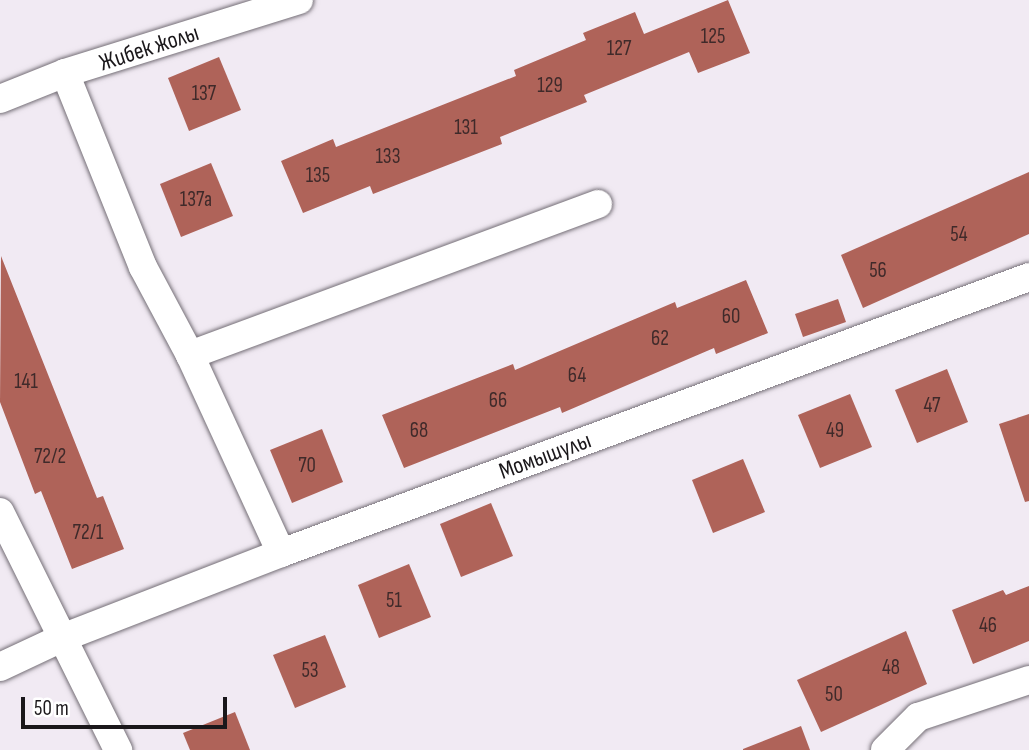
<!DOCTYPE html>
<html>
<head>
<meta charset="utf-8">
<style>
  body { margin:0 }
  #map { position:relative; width:1029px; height:750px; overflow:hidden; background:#f1eaf3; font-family:"Sofia Sans Condensed",sans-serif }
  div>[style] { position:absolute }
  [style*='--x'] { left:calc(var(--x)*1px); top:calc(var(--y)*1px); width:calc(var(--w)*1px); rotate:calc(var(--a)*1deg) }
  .building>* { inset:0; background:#af6359 }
  .roads { filter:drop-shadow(0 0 2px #756f77) drop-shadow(0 0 2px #756f77) }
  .minor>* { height:28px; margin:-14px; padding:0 14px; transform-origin:14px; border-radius:14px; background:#fff }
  span { translate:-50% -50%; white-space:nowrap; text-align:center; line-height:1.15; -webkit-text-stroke:5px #fff; paint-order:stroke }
  .number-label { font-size:21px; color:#3f2a2a }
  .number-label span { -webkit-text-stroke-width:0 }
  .street-label { font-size:24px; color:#1a171a }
  .scale { position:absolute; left:21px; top:697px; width:206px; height:32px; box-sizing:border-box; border:4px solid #1a171a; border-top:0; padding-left:9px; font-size:21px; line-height:24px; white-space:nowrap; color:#1a171a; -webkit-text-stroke:5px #fff; paint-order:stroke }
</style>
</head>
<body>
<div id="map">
  <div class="building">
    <div style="clip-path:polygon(728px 0,750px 53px,698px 73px,689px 52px,584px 95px,587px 102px,500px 137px,502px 144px,373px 194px,370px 186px,303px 213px,281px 161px,333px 139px,336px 147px,516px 76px,514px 70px,586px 40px,583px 33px,635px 12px,644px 34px)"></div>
    <div style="clip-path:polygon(219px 57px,241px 110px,189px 131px,168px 78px)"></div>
    <div style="clip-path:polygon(211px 163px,233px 216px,181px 237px,160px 184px)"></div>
    <div style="clip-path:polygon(1029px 172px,1029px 234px,863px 308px,841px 255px)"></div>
    <div style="clip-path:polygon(1px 256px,97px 498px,103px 496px,124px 549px,72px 569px,41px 491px,35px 494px,0 402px)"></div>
    <div style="clip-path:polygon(746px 280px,768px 333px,716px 354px,714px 348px,562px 413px,560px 407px,404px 468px,382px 415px,513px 364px,515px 370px,675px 302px,677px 308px)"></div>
    <div style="clip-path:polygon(838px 299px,846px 322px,803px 337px,795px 314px)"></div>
    <div style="clip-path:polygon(947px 369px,968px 422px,917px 443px,895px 390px)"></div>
    <div style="clip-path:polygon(850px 394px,872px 447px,820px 468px,798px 415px)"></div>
    <div style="clip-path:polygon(1029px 414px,1029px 501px,1025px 502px,999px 424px)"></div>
    <div style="clip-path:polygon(322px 429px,343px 482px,292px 503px,270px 450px)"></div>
    <div style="clip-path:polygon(743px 459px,765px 512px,713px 533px,692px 480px)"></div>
    <div style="clip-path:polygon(491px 503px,513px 556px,461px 577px,440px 524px)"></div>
    <div style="clip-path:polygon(409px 564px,431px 617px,379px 638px,358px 585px)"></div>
    <div style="clip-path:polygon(1029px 586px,1029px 641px,973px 664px,952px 610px,1003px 590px,1006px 595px)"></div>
    <div style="clip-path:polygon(906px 631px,927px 684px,821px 732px,797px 680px)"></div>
    <div style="clip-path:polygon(325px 635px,346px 687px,295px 708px,273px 655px)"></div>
    <div style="clip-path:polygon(235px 712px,250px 750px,190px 750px,183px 733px)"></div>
    <div style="clip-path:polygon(801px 726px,810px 750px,743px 750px,743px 749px)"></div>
  </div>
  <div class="roads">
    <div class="minor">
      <div style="--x:65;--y:73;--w:209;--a:68.1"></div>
      <div style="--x:143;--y:267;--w:100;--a:61.9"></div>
      <div style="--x:190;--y:355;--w:218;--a:65.3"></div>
      <div style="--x:0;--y:99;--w:70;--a:-21.8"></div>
      <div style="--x:65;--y:73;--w:245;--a:-17.3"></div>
      <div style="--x:190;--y:355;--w:435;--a:-20.3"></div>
      <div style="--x:0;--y:512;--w:266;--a:63.6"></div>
      <div style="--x:0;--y:667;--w:68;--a:-25.1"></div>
      <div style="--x:62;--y:638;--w:235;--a:-21.2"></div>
      <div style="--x:281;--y:553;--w:797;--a:-20.25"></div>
      <div style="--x:885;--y:750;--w:47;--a:-45"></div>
      <div style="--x:918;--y:717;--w:117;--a:-18.4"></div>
    </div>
  </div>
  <div class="number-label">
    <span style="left:713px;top:37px">125</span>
    <span style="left:619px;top:49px">127</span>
    <span style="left:550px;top:86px">129</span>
    <span style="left:204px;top:94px">137</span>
    <span style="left:466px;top:128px">131</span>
    <span style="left:388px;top:157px">133</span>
    <span style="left:318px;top:176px">135</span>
    <span style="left:196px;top:200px">137а</span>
    <span style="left:959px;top:235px">54</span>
    <span style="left:878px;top:271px">56</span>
    <span style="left:731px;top:317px">60</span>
    <span style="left:660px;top:339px">62</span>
    <span style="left:577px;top:376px">64</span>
    <span style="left:26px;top:382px">141</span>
    <span style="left:498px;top:401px">66</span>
    <span style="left:932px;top:406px">47</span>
    <span style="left:419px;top:431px">68</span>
    <span style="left:835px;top:431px">49</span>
    <span style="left:50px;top:457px">72/2</span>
    <span style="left:307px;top:466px">70</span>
    <span style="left:88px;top:533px">72/1</span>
    <span style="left:394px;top:601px">51</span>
    <span style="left:988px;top:626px">46</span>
    <span style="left:891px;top:668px">48</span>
    <span style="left:310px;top:671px">53</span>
    <span style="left:834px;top:695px">50</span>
  </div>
  <div class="street-label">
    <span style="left:149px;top:48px;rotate:-18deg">Жибек жолы</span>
    <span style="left:545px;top:456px;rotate:-20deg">Момышулы</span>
  </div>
  <div class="scale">50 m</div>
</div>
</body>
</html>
